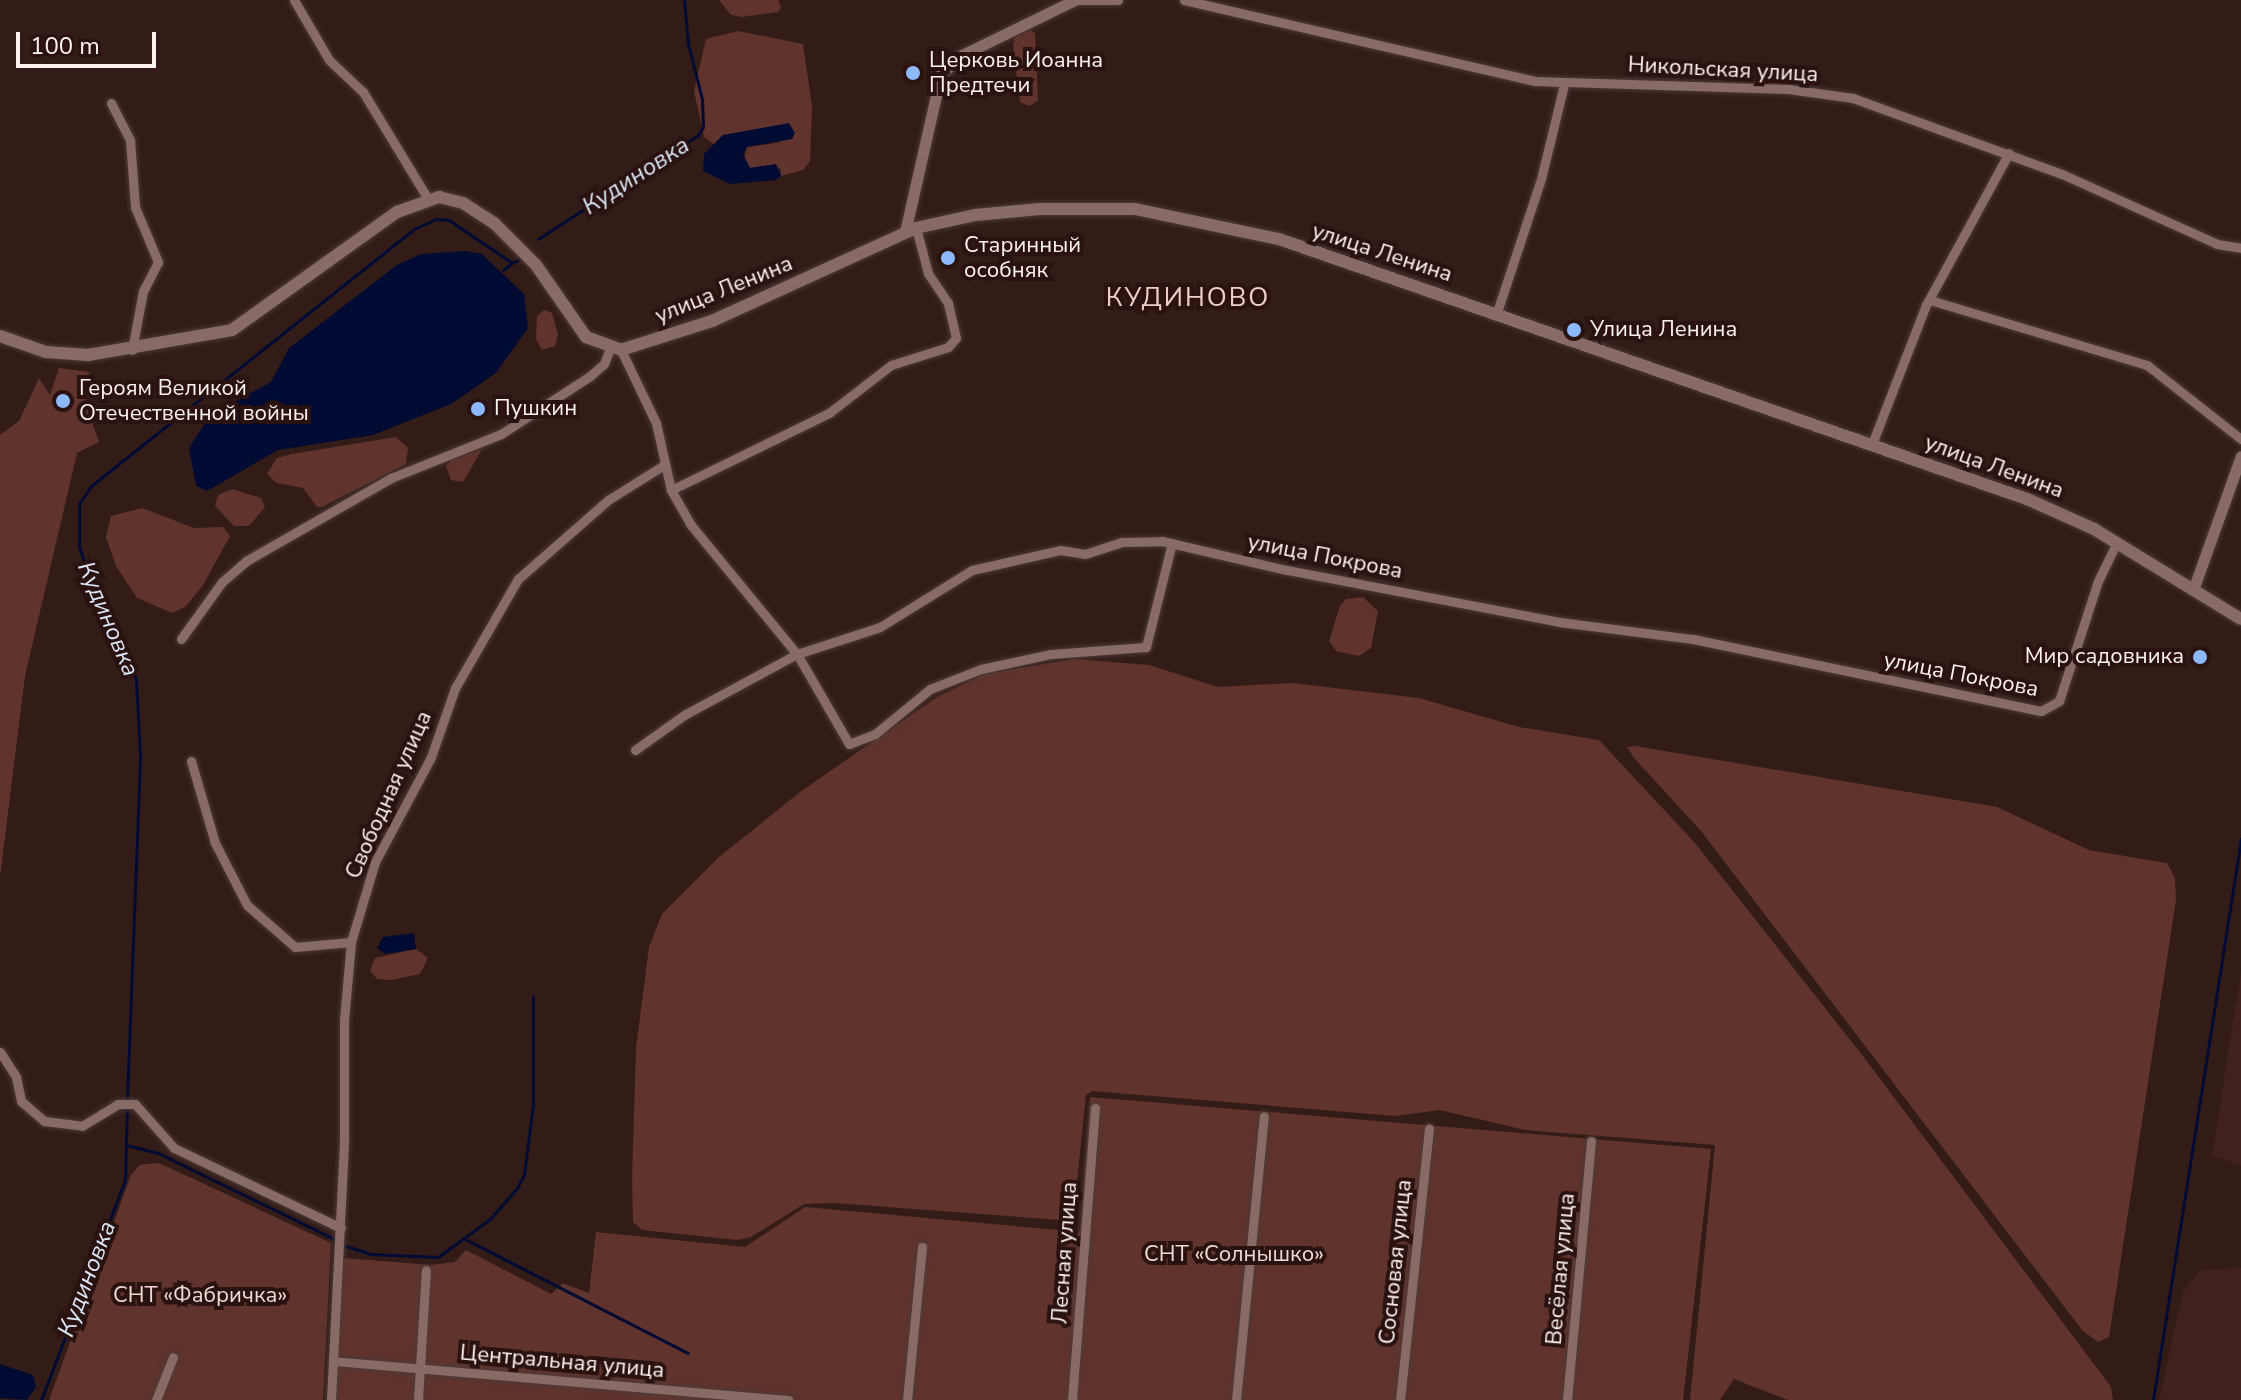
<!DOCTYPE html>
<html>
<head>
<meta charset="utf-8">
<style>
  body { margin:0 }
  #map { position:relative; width:2241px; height:1400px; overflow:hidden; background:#331c18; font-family:"Nunito Sans",sans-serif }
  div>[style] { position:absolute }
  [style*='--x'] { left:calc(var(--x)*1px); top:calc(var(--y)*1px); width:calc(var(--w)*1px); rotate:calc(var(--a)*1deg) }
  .built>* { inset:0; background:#40211d }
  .green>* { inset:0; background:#61332d }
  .water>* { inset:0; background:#000b34 }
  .stream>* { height:3px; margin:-1.5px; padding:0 1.5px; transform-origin:1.5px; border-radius:1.5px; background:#000b34 }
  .roads { filter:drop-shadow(0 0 2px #4c3a38) drop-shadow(0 0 2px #4c3a38) }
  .minor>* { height:9px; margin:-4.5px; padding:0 4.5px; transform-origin:4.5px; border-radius:4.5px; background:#886b66 }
  .tertiary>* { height:11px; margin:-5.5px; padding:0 5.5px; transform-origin:5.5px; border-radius:5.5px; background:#886b66 }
  .secondary>* { height:12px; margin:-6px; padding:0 6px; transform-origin:6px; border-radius:6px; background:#886b66 }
  .dots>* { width:22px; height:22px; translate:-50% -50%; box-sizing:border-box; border:4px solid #29120f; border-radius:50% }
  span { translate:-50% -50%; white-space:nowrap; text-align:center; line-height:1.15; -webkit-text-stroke:8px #29120f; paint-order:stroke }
  .poi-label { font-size:22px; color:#fff1ef }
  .left { translate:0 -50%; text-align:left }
  .right { translate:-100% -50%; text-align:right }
  .street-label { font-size:22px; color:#fff1ef }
  .park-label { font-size:22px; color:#f0d8d4 }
  .water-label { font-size:24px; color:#dae6f7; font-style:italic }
  .quarter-label { font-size:26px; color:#efcec9; letter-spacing:2px }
  .scale { position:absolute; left:16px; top:32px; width:140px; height:36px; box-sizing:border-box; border:4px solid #fff1ef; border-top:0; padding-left:10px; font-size:24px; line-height:28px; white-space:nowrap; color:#fff1ef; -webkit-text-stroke:6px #29120f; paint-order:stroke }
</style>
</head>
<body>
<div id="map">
  <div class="built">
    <div style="clip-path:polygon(2241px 973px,2241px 1166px,2212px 1155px)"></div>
    <div style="clip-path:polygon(2241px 1268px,2241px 1400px,2159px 1400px,2183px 1291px,2201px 1270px)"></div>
  </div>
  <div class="green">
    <div style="clip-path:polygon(719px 0,778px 0,781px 7px,778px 12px,742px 17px,731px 15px)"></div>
    <div style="clip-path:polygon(1030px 30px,1035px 33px,1038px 100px,1030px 106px,1020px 102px,1013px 45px,1015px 37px)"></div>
    <div style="clip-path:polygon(738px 31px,803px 44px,812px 106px,810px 161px,803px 170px,781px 176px,781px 169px,771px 165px,749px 168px,744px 162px,747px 147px,783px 142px,723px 135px,714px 144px,704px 137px,694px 91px,706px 39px)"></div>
    <div style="clip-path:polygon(544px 310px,552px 313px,558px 334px,555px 346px,542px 350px,536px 339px,537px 316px)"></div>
    <div style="clip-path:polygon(59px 368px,89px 372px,86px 406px,99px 442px,77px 453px,25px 676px,0 877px,0 435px,19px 421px,39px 378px,50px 395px)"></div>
    <div style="clip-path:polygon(396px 437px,408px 448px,406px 464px,322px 507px,317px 507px,303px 488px,277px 483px,267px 474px,277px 458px,292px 454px)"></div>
    <div style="clip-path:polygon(482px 449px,463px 482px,451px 480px,446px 466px,451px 460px)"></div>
    <div style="clip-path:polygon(232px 489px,261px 498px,265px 507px,249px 526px,234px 526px,215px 506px,218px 495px)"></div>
    <div style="clip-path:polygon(142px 508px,194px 528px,223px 527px,230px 536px,203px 585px,185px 607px,172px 613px,137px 598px,116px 566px,106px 537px,111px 516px)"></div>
    <div style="clip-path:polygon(1363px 597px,1378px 611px,1371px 648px,1359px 656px,1336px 651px,1329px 641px,1340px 606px,1346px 599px)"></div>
    <div style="clip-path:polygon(1075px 659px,1149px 665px,1218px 687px,1293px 683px,1419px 698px,1519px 727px,1599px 740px,1695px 843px,1866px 1060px,2111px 1387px,2113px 1400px,1788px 1400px,1734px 1379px,1720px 1400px,1690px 1400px,1715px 1145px,1525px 1130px,1440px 1110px,1395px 1116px,1092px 1091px,1086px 1095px,1073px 1221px,834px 1203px,804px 1204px,751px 1237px,737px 1240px,642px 1230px,633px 1222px,632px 1179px,636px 1048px,649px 947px,662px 914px,719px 857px,800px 792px,937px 697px,984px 674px)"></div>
    <div style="clip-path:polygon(1635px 746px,1997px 807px,2089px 850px,2167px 863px,2175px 878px,2176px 900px,2109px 1337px,2098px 1342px,2082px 1330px,1701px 831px,1634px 758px,1627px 747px)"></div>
    <div style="clip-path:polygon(416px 949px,428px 958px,420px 974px,391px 980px,377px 979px,370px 971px,375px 958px)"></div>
    <div style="clip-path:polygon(1090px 1097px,1711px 1149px,1683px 1400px,335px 1400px,337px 1367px,351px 1368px,352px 1362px,351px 1358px,337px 1356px,344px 1258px,431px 1265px,455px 1262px,466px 1250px,551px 1294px,563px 1283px,589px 1293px,596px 1232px,745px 1247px,805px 1207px,1080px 1232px)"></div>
    <div style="clip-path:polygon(159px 1163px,331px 1243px,323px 1400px,49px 1400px,131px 1175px,140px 1165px)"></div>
  </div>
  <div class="water">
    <div style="clip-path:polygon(789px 123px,795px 133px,792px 139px,747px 147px,743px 154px,750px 168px,776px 164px,781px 176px,776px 180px,730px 184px,703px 171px,704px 154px,723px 135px)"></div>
    <div style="clip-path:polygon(465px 251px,482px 254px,524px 294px,528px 328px,496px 373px,451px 404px,373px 435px,278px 450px,207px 491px,196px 486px,189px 448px,210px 415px,271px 382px,289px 348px,397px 265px,421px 254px)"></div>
    <div style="clip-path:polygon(414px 933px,416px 949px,385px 954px,377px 948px,383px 937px)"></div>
    <div style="clip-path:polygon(0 1364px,33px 1375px,36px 1387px,27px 1400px,0 1398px)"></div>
  </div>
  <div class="stream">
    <div style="--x:538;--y:239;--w:191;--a:-33"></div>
    <div style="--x:698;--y:135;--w:9;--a:-58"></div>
    <div style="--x:703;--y:127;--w:28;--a:-92"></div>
    <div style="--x:702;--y:99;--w:57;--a:-104.3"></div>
    <div style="--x:688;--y:44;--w:44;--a:-95.2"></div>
    <div style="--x:503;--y:270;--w:11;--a:-38"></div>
    <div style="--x:127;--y:1098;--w:344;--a:-87.8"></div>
    <div style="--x:140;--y:754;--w:74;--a:-93.1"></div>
    <div style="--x:136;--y:680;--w:35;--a:-108"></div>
    <div style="--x:125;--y:647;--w:40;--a:-124.9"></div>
    <div style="--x:102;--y:614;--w:71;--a:-108.9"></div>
    <div style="--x:79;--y:547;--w:43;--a:-90"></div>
    <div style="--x:79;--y:504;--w:22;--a:-56"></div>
    <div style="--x:91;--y:486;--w:413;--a:-38.5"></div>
    <div style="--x:414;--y:229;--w:24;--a:-24"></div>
    <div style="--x:436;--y:219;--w:13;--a:4"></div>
    <div style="--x:449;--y:220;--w:76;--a:34.3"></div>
    <div style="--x:512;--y:263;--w:7;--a:-27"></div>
    <div style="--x:126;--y:1145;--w:33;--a:14"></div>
    <div style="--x:158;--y:1153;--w:196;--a:26"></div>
    <div style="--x:465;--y:1239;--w:250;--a:27.1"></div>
    <div style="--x:346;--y:1246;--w:25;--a:18"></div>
    <div style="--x:370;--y:1254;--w:68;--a:2.5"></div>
    <div style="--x:438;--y:1257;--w:64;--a:-36.2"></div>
    <div style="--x:490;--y:1219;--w:41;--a:-48.9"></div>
    <div style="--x:517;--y:1188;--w:16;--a:-63"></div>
    <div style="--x:524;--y:1174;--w:70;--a:-82.6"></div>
    <div style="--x:533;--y:1105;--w:109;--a:-90"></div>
    <div style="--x:41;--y:1400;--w:235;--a:-69.1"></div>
    <div style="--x:125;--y:1180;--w:71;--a:-88.4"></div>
    <div style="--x:2153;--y:1400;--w:568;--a:-81.09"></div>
  </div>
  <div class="roads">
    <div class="minor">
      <div style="--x:294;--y:0;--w:69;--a:59.7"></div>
      <div style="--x:329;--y:60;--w:47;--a:43.3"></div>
      <div style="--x:363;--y:92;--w:125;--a:58.7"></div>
      <div style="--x:1080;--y:0;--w:38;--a:0"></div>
      <div style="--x:1184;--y:0;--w:359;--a:13"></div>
      <div style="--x:1534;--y:81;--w:254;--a:1.8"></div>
      <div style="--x:1788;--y:89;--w:66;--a:7.9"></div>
      <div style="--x:1853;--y:98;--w:222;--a:20"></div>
      <div style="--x:2062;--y:174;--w:170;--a:24.3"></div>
      <div style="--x:2217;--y:244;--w:24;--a:9"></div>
      <div style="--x:111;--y:103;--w:42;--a:62.8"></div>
      <div style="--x:130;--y:140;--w:67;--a:85.7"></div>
      <div style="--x:135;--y:207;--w:60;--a:67.3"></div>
      <div style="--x:158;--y:262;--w:33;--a:117"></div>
      <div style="--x:143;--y:291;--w:60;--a:100.6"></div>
      <div style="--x:1930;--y:300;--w:227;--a:16.7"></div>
      <div style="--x:2147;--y:365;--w:120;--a:38.2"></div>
      <div style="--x:1497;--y:312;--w:140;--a:-71.7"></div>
      <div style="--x:1541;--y:179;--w:97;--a:-76.3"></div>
      <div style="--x:621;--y:350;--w:81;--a:64.4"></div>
      <div style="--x:656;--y:423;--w:69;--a:77.4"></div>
      <div style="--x:671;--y:490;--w:40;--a:60.3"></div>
      <div style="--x:691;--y:525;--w:167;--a:50.6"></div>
      <div style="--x:797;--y:654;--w:104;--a:60"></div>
      <div style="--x:849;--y:744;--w:28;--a:-21"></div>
      <div style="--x:875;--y:734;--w:71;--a:-39.3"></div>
      <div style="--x:930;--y:689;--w:55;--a:-21.4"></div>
      <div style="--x:981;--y:669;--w:72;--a:-12.1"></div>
      <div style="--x:1051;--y:654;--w:95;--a:-4.2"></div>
      <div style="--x:1146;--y:647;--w:107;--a:-76"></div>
      <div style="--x:1872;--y:444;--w:149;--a:-68.8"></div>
      <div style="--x:1926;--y:305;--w:173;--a:-61.4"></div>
      <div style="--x:671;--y:490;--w:176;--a:-26"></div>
      <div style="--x:829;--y:413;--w:78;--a:-37.7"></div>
      <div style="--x:891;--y:365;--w:60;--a:-17.5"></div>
      <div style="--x:948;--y:347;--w:12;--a:-48"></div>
      <div style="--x:956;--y:338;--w:36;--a:-103"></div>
      <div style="--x:948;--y:303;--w:36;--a:-124"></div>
      <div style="--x:928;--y:273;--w:47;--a:-104.9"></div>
      <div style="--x:181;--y:639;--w:70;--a:-54.3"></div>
      <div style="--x:222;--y:582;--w:32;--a:-41"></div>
      <div style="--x:246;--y:561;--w:167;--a:-29.8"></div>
      <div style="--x:391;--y:478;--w:118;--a:-21.8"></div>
      <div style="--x:501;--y:434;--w:106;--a:-33.1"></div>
      <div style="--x:590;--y:376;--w:18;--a:-41"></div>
      <div style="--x:604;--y:364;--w:17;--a:-69"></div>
      <div style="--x:635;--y:750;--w:60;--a:-35.5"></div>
      <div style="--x:684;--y:715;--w:128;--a:-28.4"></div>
      <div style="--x:797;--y:654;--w:87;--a:-18"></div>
      <div style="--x:880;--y:627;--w:108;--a:-31.8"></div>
      <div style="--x:972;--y:570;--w:90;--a:-12.8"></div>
      <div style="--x:1060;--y:550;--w:25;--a:9"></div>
      <div style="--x:1085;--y:554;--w:40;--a:-18"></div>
      <div style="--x:1123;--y:542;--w:39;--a:-1"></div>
      <div style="--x:1162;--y:541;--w:128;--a:13.1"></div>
      <div style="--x:1287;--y:570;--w:278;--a:10.8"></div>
      <div style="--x:1560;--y:622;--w:134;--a:7.3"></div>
      <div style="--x:1693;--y:639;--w:355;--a:11.7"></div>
      <div style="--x:2041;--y:711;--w:21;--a:-29"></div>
      <div style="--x:2059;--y:701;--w:126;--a:-72"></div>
      <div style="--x:2098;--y:581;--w:43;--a:-64"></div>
      <div style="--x:191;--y:761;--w:85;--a:73.7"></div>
      <div style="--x:215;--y:843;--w:70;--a:62.7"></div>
      <div style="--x:247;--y:905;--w:64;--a:41.2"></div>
      <div style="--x:295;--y:947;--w:56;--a:-5.1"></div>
      <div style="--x:0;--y:1052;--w:30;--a:57"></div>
      <div style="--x:16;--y:1077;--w:25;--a:78"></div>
      <div style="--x:21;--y:1101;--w:30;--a:41"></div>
      <div style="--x:44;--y:1121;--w:38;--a:7"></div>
      <div style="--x:82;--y:1126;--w:42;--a:-31.4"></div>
      <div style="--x:118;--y:1104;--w:17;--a:0"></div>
      <div style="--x:135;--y:1104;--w:59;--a:48.4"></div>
      <div style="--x:174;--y:1148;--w:185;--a:25.6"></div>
      <div style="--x:333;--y:1361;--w:457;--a:4.9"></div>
      <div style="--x:156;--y:1400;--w:46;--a:-68.4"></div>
      <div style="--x:331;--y:1400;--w:261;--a:-87.1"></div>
      <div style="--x:344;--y:1139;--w:119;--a:-90"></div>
      <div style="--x:344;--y:1020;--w:78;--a:-84.9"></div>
      <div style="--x:351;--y:942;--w:84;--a:-73.3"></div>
      <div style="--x:375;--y:862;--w:119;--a:-61.9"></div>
      <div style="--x:431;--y:757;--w:73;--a:-70.8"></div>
      <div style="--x:455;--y:688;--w:126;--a:-60"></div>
      <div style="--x:518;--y:579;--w:120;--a:-41.3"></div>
      <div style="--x:608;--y:500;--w:66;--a:-32"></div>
      <div style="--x:418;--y:1400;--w:130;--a:-86.5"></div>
      <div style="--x:907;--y:1400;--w:154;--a:-84.4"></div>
      <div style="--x:1072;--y:1400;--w:293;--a:-85.5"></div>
      <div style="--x:1236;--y:1400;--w:285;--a:-84.4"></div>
      <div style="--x:1400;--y:1400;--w:273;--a:-83.9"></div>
      <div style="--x:1567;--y:1400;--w:260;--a:-84.7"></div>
    </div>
    <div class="tertiary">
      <div style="--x:905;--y:232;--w:162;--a:-77.2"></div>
      <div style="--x:941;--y:74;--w:28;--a:-42"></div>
      <div style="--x:962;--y:55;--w:126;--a:-26"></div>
      <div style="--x:2193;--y:590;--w:142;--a:-70.3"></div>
    </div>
    <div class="secondary">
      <div style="--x:0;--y:336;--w:49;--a:19.2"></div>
      <div style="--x:46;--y:352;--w:42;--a:4.1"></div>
      <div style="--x:88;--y:355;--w:146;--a:-9.8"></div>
      <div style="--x:232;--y:330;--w:203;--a:-35.6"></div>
      <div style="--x:397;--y:212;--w:45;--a:-19.7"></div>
      <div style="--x:439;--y:197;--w:25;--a:14"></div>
      <div style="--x:463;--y:203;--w:37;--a:33"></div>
      <div style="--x:494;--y:223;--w:59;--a:45"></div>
      <div style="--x:536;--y:265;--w:88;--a:55.2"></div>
      <div style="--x:586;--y:337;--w:37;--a:20"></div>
      <div style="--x:621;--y:350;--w:96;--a:-17.7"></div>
      <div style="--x:712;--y:321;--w:224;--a:-24.5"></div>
      <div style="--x:916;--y:228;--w:60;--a:-12.4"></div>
      <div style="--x:975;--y:215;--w:65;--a:-5.3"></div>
      <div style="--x:1040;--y:209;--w:95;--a:0"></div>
      <div style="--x:1135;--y:209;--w:147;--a:11.8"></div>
      <div style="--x:1279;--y:239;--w:792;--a:19.17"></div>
      <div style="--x:2027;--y:499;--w:73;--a:24.1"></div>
      <div style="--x:2094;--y:529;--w:172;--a:31.5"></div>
    </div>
  </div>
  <div class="dots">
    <div style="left:913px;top:73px;background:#8db9fc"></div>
    <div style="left:948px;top:258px;background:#8db9fc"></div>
    <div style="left:1574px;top:330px;background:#8db9fc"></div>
    <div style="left:63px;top:401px;background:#8db9fc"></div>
    <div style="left:478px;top:409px;background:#8db9fc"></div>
    <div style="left:2200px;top:657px;background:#8db9fc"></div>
  </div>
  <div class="poi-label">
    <span class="left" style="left:929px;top:73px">Церковь Иоанна<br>Предтечи</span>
    <span class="left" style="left:964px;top:258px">Старинный<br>особняк</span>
    <span class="left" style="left:1590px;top:330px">Улица Ленина</span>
    <span class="left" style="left:79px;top:401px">Героям Великой<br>Отечественной войны</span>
    <span class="left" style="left:494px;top:409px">Пушкин</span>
    <span class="right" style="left:2184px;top:657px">Мир садовника</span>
  </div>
  <div class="street-label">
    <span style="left:1723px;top:70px;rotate:3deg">Никольская улица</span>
    <span style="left:1382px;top:253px;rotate:18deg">улица Ленина</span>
    <span style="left:724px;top:290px;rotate:-22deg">улица Ленина</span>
    <span style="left:1994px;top:467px;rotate:20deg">улица Ленина</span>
    <span style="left:1325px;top:557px;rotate:11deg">улица Покрова</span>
    <span style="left:1961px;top:675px;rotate:11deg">улица Покрова</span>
    <span style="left:389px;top:795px;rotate:-66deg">Свободная улица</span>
    <span style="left:1065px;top:1253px;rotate:-86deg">Лесная улица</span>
    <span style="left:1396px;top:1262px;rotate:-84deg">Сосновая улица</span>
    <span style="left:1561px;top:1269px;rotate:-85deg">Весёлая улица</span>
    <span style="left:562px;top:1362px;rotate:5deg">Центральная улица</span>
  </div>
  <div class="park-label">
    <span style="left:1234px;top:1255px">СНТ «Солнышко»</span>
    <span style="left:200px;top:1296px">СНТ «Фабричка»</span>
  </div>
  <div class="water-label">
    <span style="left:636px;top:176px;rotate:-33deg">Кудиновка</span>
    <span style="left:108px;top:619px;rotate:67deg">Кудиновка</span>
    <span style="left:87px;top:1279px;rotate:-69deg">Кудиновка</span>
  </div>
  <div class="quarter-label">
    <span style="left:1188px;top:298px">КУДИНОВО</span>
  </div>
  <div class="scale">100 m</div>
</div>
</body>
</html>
